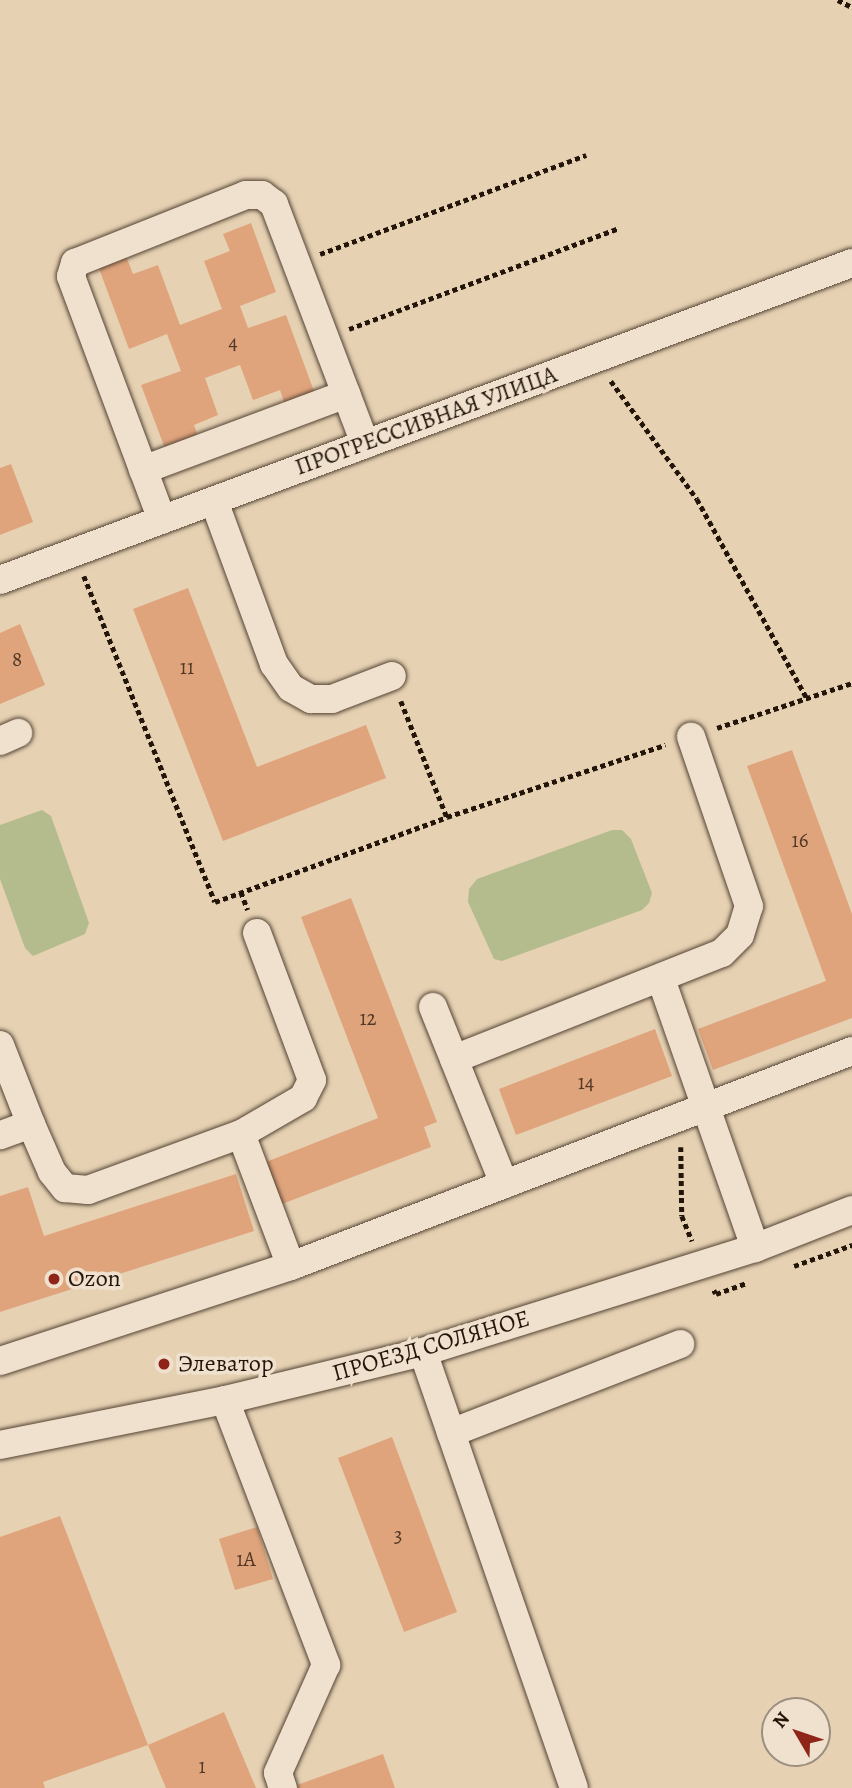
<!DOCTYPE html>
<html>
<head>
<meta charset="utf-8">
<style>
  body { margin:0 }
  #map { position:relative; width:852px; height:1788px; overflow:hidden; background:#e6d1b3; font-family:Alegreya,serif }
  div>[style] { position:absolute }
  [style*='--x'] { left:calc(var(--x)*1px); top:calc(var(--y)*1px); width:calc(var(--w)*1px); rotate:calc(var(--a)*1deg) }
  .green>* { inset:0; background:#b4bc8d }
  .building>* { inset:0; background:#e0a47c }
  .path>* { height:4.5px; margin-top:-2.25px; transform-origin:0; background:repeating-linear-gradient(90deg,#23150a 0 5px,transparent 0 8.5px) }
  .roads { filter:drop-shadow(0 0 2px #544434) drop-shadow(0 0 2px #544434) }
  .minor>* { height:28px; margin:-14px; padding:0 14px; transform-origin:14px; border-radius:14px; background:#efe1ce }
  .dots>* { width:19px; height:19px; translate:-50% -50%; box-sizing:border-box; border:4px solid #efe1ce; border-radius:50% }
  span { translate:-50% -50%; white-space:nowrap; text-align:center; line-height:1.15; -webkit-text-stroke:7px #efe1ce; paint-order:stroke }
  .number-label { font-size:21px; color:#523926 }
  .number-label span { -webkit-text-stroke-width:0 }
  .street-label { font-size:24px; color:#23150a }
  .poi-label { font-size:24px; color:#23150a }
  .left { translate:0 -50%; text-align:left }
  .north { position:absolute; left:761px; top:1697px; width:70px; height:70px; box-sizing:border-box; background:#efe1ce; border:2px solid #9d8f80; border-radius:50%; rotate:309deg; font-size:19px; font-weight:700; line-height:28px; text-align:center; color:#23150a }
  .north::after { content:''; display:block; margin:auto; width:24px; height:32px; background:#8f2418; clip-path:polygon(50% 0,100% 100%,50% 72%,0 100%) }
</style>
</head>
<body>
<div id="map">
  <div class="green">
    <div style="clip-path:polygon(42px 810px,51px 816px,89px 923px,85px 934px,33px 956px,25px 948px,0 879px,0 825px)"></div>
    <div style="clip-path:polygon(612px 830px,622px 830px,631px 839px,652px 893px,649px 903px,642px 910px,502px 961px,494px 959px,468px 902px,469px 889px,477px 879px)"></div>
  </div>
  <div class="building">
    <div style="clip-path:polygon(251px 223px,276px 292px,240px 306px,248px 328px,286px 315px,315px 394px,285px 405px,280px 390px,253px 400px,240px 365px,205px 378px,218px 415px,194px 425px,199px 439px,166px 451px,141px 385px,181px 371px,167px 334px,129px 349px,98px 266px,126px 256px,133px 274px,158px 265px,180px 325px,222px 309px,204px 261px,230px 251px,223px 234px)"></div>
    <div style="clip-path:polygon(11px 464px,33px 522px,0 535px,0 468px)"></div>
    <div style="clip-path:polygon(188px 588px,257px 767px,366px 725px,386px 778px,223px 841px,133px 609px)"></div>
    <div style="clip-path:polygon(20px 624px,45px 685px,0 704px,0 633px)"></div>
    <div style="clip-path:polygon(792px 750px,852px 914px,852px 1018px,713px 1070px,698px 1029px,826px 981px,747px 766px)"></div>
    <div style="clip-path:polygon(351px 898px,437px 1122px,424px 1127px,431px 1147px,282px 1204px,266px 1162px,378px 1118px,301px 917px)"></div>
    <div style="clip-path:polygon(655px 1029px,672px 1076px,516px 1135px,499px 1089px)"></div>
    <div style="clip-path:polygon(236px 1174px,254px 1231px,0 1312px,0 1196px,28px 1187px,44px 1236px)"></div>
    <div style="clip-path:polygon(392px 1437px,457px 1612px,404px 1632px,338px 1458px)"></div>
    <div style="clip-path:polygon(60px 1516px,148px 1745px,43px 1782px,45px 1788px,0 1788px,0 1537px)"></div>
    <div style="clip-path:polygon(257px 1527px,273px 1579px,235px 1590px,219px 1539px)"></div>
    <div style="clip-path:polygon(224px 1712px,256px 1788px,166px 1788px,148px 1745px)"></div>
    <div style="clip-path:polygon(383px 1754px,395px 1788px,298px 1788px,297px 1785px)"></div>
  </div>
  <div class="path">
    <div style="--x:838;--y:0;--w:16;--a:27"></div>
    <div style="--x:320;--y:254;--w:284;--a:-20.4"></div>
    <div style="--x:349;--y:329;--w:288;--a:-20.5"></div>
    <div style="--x:611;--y:381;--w:146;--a:53.9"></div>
    <div style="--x:697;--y:499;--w:227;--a:61.1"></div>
    <div style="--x:84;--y:576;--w:351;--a:68.1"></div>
    <div style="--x:215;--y:902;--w:247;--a:-20.1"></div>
    <div style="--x:447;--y:817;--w:230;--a:-18.3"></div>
    <div style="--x:401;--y:701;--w:125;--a:68.4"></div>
    <div style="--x:717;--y:728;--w:142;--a:-18.4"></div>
    <div style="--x:241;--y:892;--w:19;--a:69"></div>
    <div style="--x:681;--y:1147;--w:69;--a:89.2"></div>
    <div style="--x:682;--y:1216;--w:27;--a:68"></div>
    <div style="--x:794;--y:1266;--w:62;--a:-19.9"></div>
    <div style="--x:714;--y:1290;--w:4;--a:63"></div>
    <div style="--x:716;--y:1294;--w:32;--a:-20"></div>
  </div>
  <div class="roads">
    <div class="minor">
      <div style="--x:143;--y:470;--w:217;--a:-20.5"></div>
      <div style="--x:214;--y:501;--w:174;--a:69.8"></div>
      <div style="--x:274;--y:664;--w:29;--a:55"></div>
      <div style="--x:291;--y:688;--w:23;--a:29"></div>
      <div style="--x:311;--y:699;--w:21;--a:0"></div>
      <div style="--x:332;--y:699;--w:64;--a:-21"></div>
      <div style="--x:162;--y:520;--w:260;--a:-110.5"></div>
      <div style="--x:71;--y:276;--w:14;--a:-73"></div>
      <div style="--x:75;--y:263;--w:184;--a:-21.7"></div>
      <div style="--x:246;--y:195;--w:16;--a:0"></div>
      <div style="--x:262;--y:195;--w:15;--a:37"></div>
      <div style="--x:274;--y:204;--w:257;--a:69.2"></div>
      <div style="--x:0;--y:580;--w:909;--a:-20.41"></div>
      <div style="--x:0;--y:741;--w:20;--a:-24"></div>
      <div style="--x:661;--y:979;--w:285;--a:70.7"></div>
      <div style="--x:433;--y:1007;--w:191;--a:68.1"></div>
      <div style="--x:0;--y:1045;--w:85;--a:68.6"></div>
      <div style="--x:31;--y:1124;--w:33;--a:160"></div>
      <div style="--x:454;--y:1059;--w:288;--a:-21.6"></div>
      <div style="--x:722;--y:953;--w:25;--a:-45"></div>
      <div style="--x:740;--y:935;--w:30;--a:-73"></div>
      <div style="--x:749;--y:906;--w:179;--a:-108.9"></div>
      <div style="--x:31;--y:1124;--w:52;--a:66.4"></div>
      <div style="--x:52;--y:1172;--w:21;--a:51"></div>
      <div style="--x:65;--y:1188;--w:23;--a:5"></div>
      <div style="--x:88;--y:1190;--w:163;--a:-20.1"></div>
      <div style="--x:241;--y:1134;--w:72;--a:-30.1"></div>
      <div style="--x:303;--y:1098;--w:20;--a:-63"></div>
      <div style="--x:312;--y:1080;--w:157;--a:-110.5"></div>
      <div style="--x:241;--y:1134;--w:141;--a:69.3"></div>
      <div style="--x:423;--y:1352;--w:461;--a:70.9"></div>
      <div style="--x:0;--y:1361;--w:306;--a:-18.1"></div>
      <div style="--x:291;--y:1266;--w:601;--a:-20.97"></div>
      <div style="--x:225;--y:1400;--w:284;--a:69.1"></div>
      <div style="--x:326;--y:1665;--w:118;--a:114"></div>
      <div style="--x:278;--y:1773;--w:16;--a:72"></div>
      <div style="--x:451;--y:1433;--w:246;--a:-21.2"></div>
      <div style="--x:0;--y:1445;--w:229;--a:-11.3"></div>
      <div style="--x:225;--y:1400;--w:204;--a:-13.6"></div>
      <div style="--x:423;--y:1352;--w:348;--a:-17.4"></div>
      <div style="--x:755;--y:1248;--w:104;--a:-21.4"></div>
    </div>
  </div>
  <div class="dots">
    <div style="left:54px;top:1279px;background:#8f2418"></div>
    <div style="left:164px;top:1364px;background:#8f2418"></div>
  </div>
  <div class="number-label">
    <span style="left:233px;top:342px">4</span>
    <span style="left:17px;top:659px">8</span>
    <span style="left:187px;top:667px">11</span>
    <span style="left:800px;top:840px">16</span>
    <span style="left:368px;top:1018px">12</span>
    <span style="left:586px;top:1082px">14</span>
    <span style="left:398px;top:1535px">3</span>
    <span style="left:246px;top:1559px">1А</span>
    <span style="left:202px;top:1766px">1</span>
  </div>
  <div class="street-label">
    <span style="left:426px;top:421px;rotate:-20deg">ПРОГРЕССИВНАЯ УЛИЦА</span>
    <span style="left:431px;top:1346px;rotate:-16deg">ПРОЕЗД СОЛЯНОЕ</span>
  </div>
  <div class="poi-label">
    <span class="left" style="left:68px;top:1279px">Ozon</span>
    <span class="left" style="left:178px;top:1364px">Элеватор</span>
  </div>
  <div class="north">N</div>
</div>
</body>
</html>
